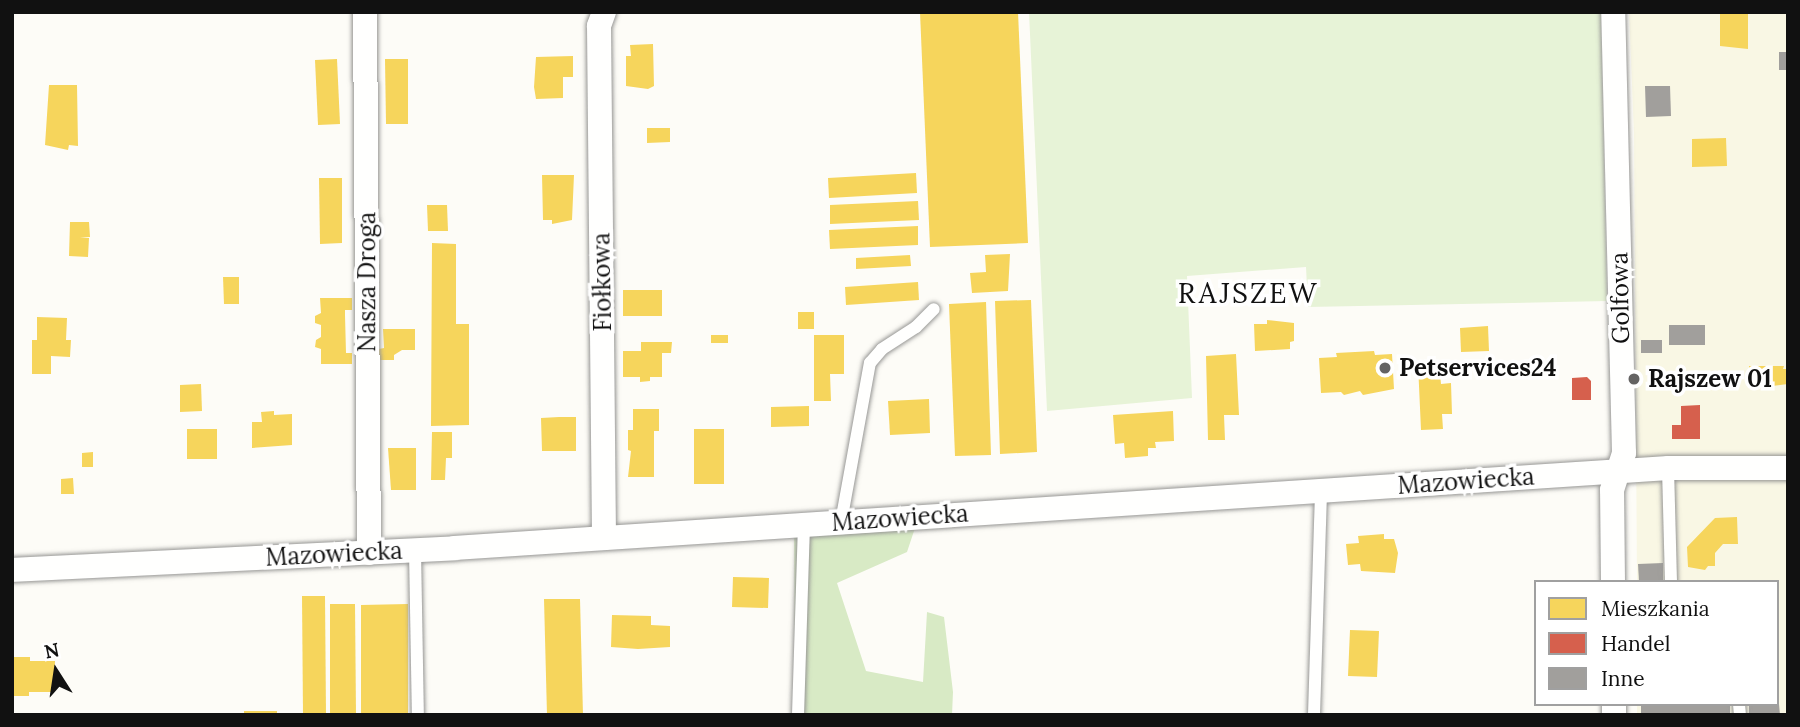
<!DOCTYPE html>
<html>
<head>
<meta charset="utf-8">
<style>
  body { margin:0 }
  #map { position:relative; width:1800px; height:727px; overflow:hidden; background:#fdfcf7; font-family:Lora,serif }
  div>[style] { position:absolute }
  [style*='--x'] { left:calc(var(--x)*1px); top:calc(var(--y)*1px); width:calc(var(--w)*1px); rotate:calc(var(--a)*1deg) }
  .farmland>* { inset:0; background:#f9f7e4 }
  .green>* { inset:0; background:#e7f3d7 }
  .forest>* { inset:0; background:#d8eac5 }
  .homes>* { inset:0; background:#f6d55c }
  .shops>* { inset:0; background:#d6604d }
  .building>* { inset:0; background:#a19f9c }
  .roads { filter:drop-shadow(0 0 2px #979795) drop-shadow(0 0 2px #979795) }
  .lane>* { height:12px; margin:-6px; padding:0 6px; transform-origin:6px; border-radius:6px; background:#fffffe }
  .street>* { height:24px; margin:-12px; padding:0 12px; transform-origin:12px; border-radius:12px; background:#fffffe }
  .dots>* { width:19px; height:19px; translate:-50% -50%; box-sizing:border-box; border:4px solid #fff; border-radius:50% }
  span { translate:-50% -50%; white-space:nowrap; text-align:center; line-height:1.15; -webkit-text-stroke:7px #fff; paint-order:stroke }
  .street-label { font-size:24px; color:#111 }
  .poi-label { font-size:24px; color:#111; font-weight:700 }
  .left { translate:0 -50%; text-align:left }
  .quarter-label { font-size:28px; color:#111; letter-spacing:2px }
  .frame { position:absolute; inset:0; border:14px solid #111; pointer-events:none }
  .legend { position:absolute; left:1534px; top:580px; width:245px; height:126px; box-sizing:border-box; background:#fff; border:2px solid #a0a0a0; margin:0; padding:9px 12px; list-style:none; font-size:21px; color:#111 }
  .legend li { display:flex; align-items:center; gap:14px; height:35px }
  .legend b { width:35px; border:2px solid #a0a0a0 }
  .north { position:absolute; left:21px; top:636px; width:70px; height:70px; -webkit-text-stroke:5px #fff; paint-order:stroke; rotate:348deg; font-size:19px; font-weight:700; line-height:28px; text-align:center; color:#111 }
  .north::after { content:''; display:block; margin:auto; width:24px; height:32px; background:#111; clip-path:polygon(50% 0,100% 100%,50% 72%,0 100%) }
</style>
</head>
<body>
<div id="map">
  <div class="farmland">
    <div style="clip-path:polygon(1629px 12px,1788px 12px,1788px 715px,1637px 715px,1637px 704px,1777px 704px,1777px 582px,1637px 582px,1634px 133px)"></div>
  </div>
  <div class="green">
    <div style="clip-path:polygon(1029px 12px,1601px 12px,1607px 301px,1308px 307px,1306px 267px,1187px 276px,1192px 398px,1047px 411px)"></div>
  </div>
  <div class="forest">
    <div style="clip-path:polygon(917px 522px,907px 552px,837px 583px,866px 671px,923px 682px,927px 612px,944px 617px,953px 692px,952px 715px,801px 715px,795px 675px,794px 530px)"></div>
  </div>
  <div class="homes">
    <div style="clip-path:polygon(920px 12px,1018px 12px,1028px 243px,930px 247px)"></div>
    <div style="clip-path:polygon(1720px 12px,1748px 12px,1748px 49px,1720px 46px)"></div>
    <div style="clip-path:polygon(653px 44px,654px 86px,648px 89px,626px 86px,626px 56px,631px 56px,630px 45px)"></div>
    <div style="clip-path:polygon(573px 56px,573px 77px,563px 77px,563px 98px,536px 99px,534px 87px,536px 57px)"></div>
    <div style="clip-path:polygon(337px 59px,340px 124px,318px 125px,315px 60px)"></div>
    <div style="clip-path:polygon(385px 59px,408px 59px,408px 124px,386px 124px)"></div>
    <div style="clip-path:polygon(49px 85px,77px 85px,78px 146px,69px 145px,68px 150px,45px 145px)"></div>
    <div style="clip-path:polygon(647px 128px,670px 128px,670px 142px,647px 143px)"></div>
    <div style="clip-path:polygon(1726px 138px,1727px 166px,1692px 167px,1692px 139px)"></div>
    <div style="clip-path:polygon(916px 173px,917px 193px,829px 198px,828px 178px)"></div>
    <div style="clip-path:polygon(542px 175px,574px 175px,572px 220px,552px 224px,552px 220px,543px 220px)"></div>
    <div style="clip-path:polygon(319px 178px,342px 178px,342px 243px,320px 244px)"></div>
    <div style="clip-path:polygon(918px 201px,919px 220px,830px 224px,830px 205px)"></div>
    <div style="clip-path:polygon(427px 205px,447px 205px,448px 231px,428px 231px)"></div>
    <div style="clip-path:polygon(70px 222px,89px 222px,90px 237px,80px 237px,89px 238px,88px 257px,69px 256px)"></div>
    <div style="clip-path:polygon(918px 226px,918px 245px,830px 249px,829px 230px)"></div>
    <div style="clip-path:polygon(432px 243px,456px 244px,456px 324px,469px 324px,469px 425px,431px 426px)"></div>
    <div style="clip-path:polygon(1010px 254px,1008px 291px,972px 293px,970px 273px,986px 272px,985px 255px)"></div>
    <div style="clip-path:polygon(910px 255px,911px 266px,856px 269px,856px 258px)"></div>
    <div style="clip-path:polygon(223px 277px,239px 277px,239px 304px,224px 304px)"></div>
    <div style="clip-path:polygon(918px 282px,919px 300px,846px 305px,845px 287px)"></div>
    <div style="clip-path:polygon(623px 290px,662px 290px,662px 316px,623px 316px)"></div>
    <div style="clip-path:polygon(320px 298px,352px 298px,352px 310px,345px 310px,345px 315px,346px 353px,352px 353px,352px 364px,321px 364px,321px 349px,315px 347px,316px 340px,321px 337px,321px 325px,315px 323px,315px 316px,321px 313px)"></div>
    <div style="clip-path:polygon(1031px 300px,1037px 452px,1000px 454px,995px 301px)"></div>
    <div style="clip-path:polygon(986px 302px,991px 455px,955px 456px,949px 304px)"></div>
    <div style="clip-path:polygon(798px 312px,814px 312px,814px 329px,798px 329px)"></div>
    <div style="clip-path:polygon(37px 317px,67px 318px,66px 340px,71px 340px,70px 357px,51px 356px,51px 374px,32px 374px,32px 340px,37px 340px)"></div>
    <div style="clip-path:polygon(1267px 320px,1294px 323px,1294px 341px,1290px 342px,1290px 349px,1255px 351px,1254px 324px,1267px 324px)"></div>
    <div style="clip-path:polygon(1488px 326px,1489px 351px,1461px 352px,1460px 328px)"></div>
    <div style="clip-path:polygon(383px 329px,415px 329px,415px 350px,402px 350px,394px 355px,394px 360px,379px 360px,379px 349px,384px 348px)"></div>
    <div style="clip-path:polygon(711px 335px,728px 335px,728px 343px,711px 343px)"></div>
    <div style="clip-path:polygon(814px 335px,844px 335px,844px 374px,830px 374px,831px 401px,814px 401px)"></div>
    <div style="clip-path:polygon(641px 342px,672px 342px,671px 353px,662px 353px,662px 377px,650px 377px,650px 381px,640px 382px,640px 377px,623px 377px,623px 351px,641px 351px)"></div>
    <div style="clip-path:polygon(1374px 351px,1375px 355px,1392px 354px,1394px 389px,1363px 395px,1360px 391px,1344px 395px,1341px 392px,1321px 393px,1319px 358px,1337px 357px,1336px 353px)"></div>
    <div style="clip-path:polygon(1236px 354px,1239px 415px,1224px 415px,1225px 440px,1208px 440px,1206px 356px)"></div>
    <div style="clip-path:polygon(1439px 363px,1441px 384px,1451px 383px,1452px 414px,1442px 414px,1443px 429px,1421px 430px,1418px 364px)"></div>
    <div style="clip-path:polygon(1749px 366px,1784px 366px,1783px 369px,1788px 369px,1788px 384px,1749px 389px)"></div>
    <div style="clip-path:polygon(201px 384px,202px 411px,180px 412px,180px 385px)"></div>
    <div style="clip-path:polygon(929px 399px,930px 433px,890px 435px,888px 401px)"></div>
    <div style="clip-path:polygon(809px 406px,809px 426px,771px 427px,771px 407px)"></div>
    <div style="clip-path:polygon(633px 409px,659px 409px,659px 431px,654px 431px,654px 477px,628px 477px,631px 451px,628px 450px,628px 430px,633px 430px)"></div>
    <div style="clip-path:polygon(274px 411px,274px 415px,292px 414px,292px 445px,252px 448px,252px 422px,262px 422px,261px 412px)"></div>
    <div style="clip-path:polygon(1173px 411px,1174px 441px,1155px 442px,1156px 448px,1148px 448px,1148px 456px,1125px 458px,1124px 443px,1115px 444px,1113px 415px)"></div>
    <div style="clip-path:polygon(559px 417px,576px 417px,576px 451px,542px 451px,541px 418px)"></div>
    <div style="clip-path:polygon(187px 429px,217px 429px,217px 459px,187px 459px)"></div>
    <div style="clip-path:polygon(694px 429px,724px 429px,724px 484px,694px 484px)"></div>
    <div style="clip-path:polygon(432px 432px,452px 432px,452px 458px,446px 458px,445px 480px,431px 480px)"></div>
    <div style="clip-path:polygon(388px 448px,416px 448px,416px 490px,391px 490px)"></div>
    <div style="clip-path:polygon(93px 452px,93px 467px,82px 467px,82px 453px)"></div>
    <div style="clip-path:polygon(73px 478px,74px 494px,61px 494px,61px 479px)"></div>
    <div style="clip-path:polygon(1737px 517px,1738px 544px,1723px 544px,1715px 553px,1715px 566px,1708px 566px,1705px 570px,1688px 567px,1687px 547px,1715px 518px)"></div>
    <div style="clip-path:polygon(1384px 534px,1384px 539px,1394px 539px,1398px 553px,1395px 573px,1361px 571px,1360px 564px,1348px 565px,1346px 544px,1359px 543px,1358px 536px)"></div>
    <div style="clip-path:polygon(733px 577px,769px 578px,768px 608px,732px 607px)"></div>
    <div style="clip-path:polygon(302px 596px,325px 596px,326px 715px,303px 715px)"></div>
    <div style="clip-path:polygon(544px 599px,580px 599px,583px 715px,547px 715px)"></div>
    <div style="clip-path:polygon(330px 604px,355px 604px,356px 715px,330px 715px)"></div>
    <div style="clip-path:polygon(408px 604px,408px 715px,361px 715px,361px 605px)"></div>
    <div style="clip-path:polygon(612px 615px,651px 616px,651px 625px,670px 626px,670px 647px,638px 649px,611px 647px)"></div>
    <div style="clip-path:polygon(1350px 630px,1379px 631px,1377px 677px,1348px 676px)"></div>
    <div style="clip-path:polygon(12px 657px,30px 657px,30px 661px,55px 661px,54px 692px,29px 692px,29px 696px,12px 696px)"></div>
    <div style="clip-path:polygon(244px 711px,277px 711px,277px 715px,244px 715px)"></div>
  </div>
  <div class="shops">
    <div style="clip-path:polygon(1587px 377px,1591px 381px,1591px 400px,1572px 400px,1572px 378px)"></div>
    <div style="clip-path:polygon(1700px 405px,1700px 439px,1672px 439px,1672px 425px,1681px 425px,1681px 406px)"></div>
  </div>
  <div class="building">
    <div style="clip-path:polygon(1779px 52px,1788px 52px,1788px 70px,1779px 70px)"></div>
    <div style="clip-path:polygon(1645px 86px,1670px 86px,1671px 116px,1646px 117px)"></div>
    <div style="clip-path:polygon(1669px 325px,1705px 325px,1705px 345px,1669px 345px)"></div>
    <div style="clip-path:polygon(1641px 340px,1662px 340px,1662px 353px,1641px 353px)"></div>
    <div style="clip-path:polygon(1663px 563px,1663px 582px,1639px 582px,1638px 564px)"></div>
    <div style="clip-path:polygon(1641px 704px,1730px 704px,1730px 715px,1641px 715px)"></div>
    <div style="clip-path:polygon(1749px 704px,1779px 704px,1780px 715px,1749px 715px)"></div>
  </div>
  <div class="roads">
    <div class="lane">
      <div style="--x:1668;--y:468;--w:114;--a:88.5"></div>
      <div style="--x:841;--y:522;--w:162;--a:-79.7"></div>
      <div style="--x:870;--y:363;--w:18;--a:-49"></div>
      <div style="--x:882;--y:349;--w:40;--a:-32.9"></div>
      <div style="--x:916;--y:327;--w:25;--a:-45"></div>
      <div style="--x:415;--y:550;--w:165;--a:89"></div>
      <div style="--x:1739;--y:704;--w:11;--a:85"></div>
      <div style="--x:798;--y:715;--w:191;--a:-88.2"></div>
      <div style="--x:1314;--y:715;--w:225;--a:-88.2"></div>
    </div>
    <div class="street">
      <div style="--x:365;--y:12;--w:541;--a:89.58"></div>
      <div style="--x:604;--y:12;--w:15;--a:110"></div>
      <div style="--x:599;--y:26;--w:512;--a:89.44"></div>
      <div style="--x:12;--y:570;--w:443;--a:-2.8"></div>
      <div style="--x:454;--y:548;--w:1217;--a:-3.77"></div>
      <div style="--x:1668;--y:468;--w:120;--a:0"></div>
      <div style="--x:1613;--y:582;--w:92;--a:-90.6"></div>
      <div style="--x:1612;--y:490;--w:39;--a:-72"></div>
      <div style="--x:1624;--y:453;--w:441;--a:-91.4"></div>
      <div style="--x:1614;--y:704;--w:11;--a:90"></div>
    </div>
  </div>
  <div class="dots">
    <div style="left:1385px;top:368px;background:#646362"></div>
    <div style="left:1634px;top:379px;background:#646362"></div>
  </div>
  <div class="street-label">
    <span style="left:367px;top:282px;rotate:-90deg">Nasza Droga</span>
    <span style="left:602px;top:282px;rotate:-91deg">Fiołkowa</span>
    <span style="left:1620px;top:298px;rotate:-91deg">Golfowa</span>
    <span style="left:1466px;top:481px;rotate:-4deg">Mazowiecka</span>
    <span style="left:900px;top:518px;rotate:-4deg">Mazowiecka</span>
    <span style="left:334px;top:554px;rotate:-3deg">Mazowiecka</span>
  </div>
  <div class="poi-label">
    <span class="left" style="left:1399px;top:368px">Petservices24</span>
    <span class="left" style="left:1648px;top:379px">Rajszew 01</span>
  </div>
  <div class="quarter-label">
    <span style="left:1248px;top:293px">RAJSZEW</span>
  </div>
  <div class="frame"></div>
  <ul class="legend">
  <li><b style="height:19px;background:#f6d55c"></b>Mieszkania</li>
  <li><b style="height:19px;background:#d6604d"></b>Handel</li>
  <li><b style="height:19px;background:#a19f9c"></b>Inne</li>
  </ul>
  <div class="north">N</div>
</div>
</body>
</html>
